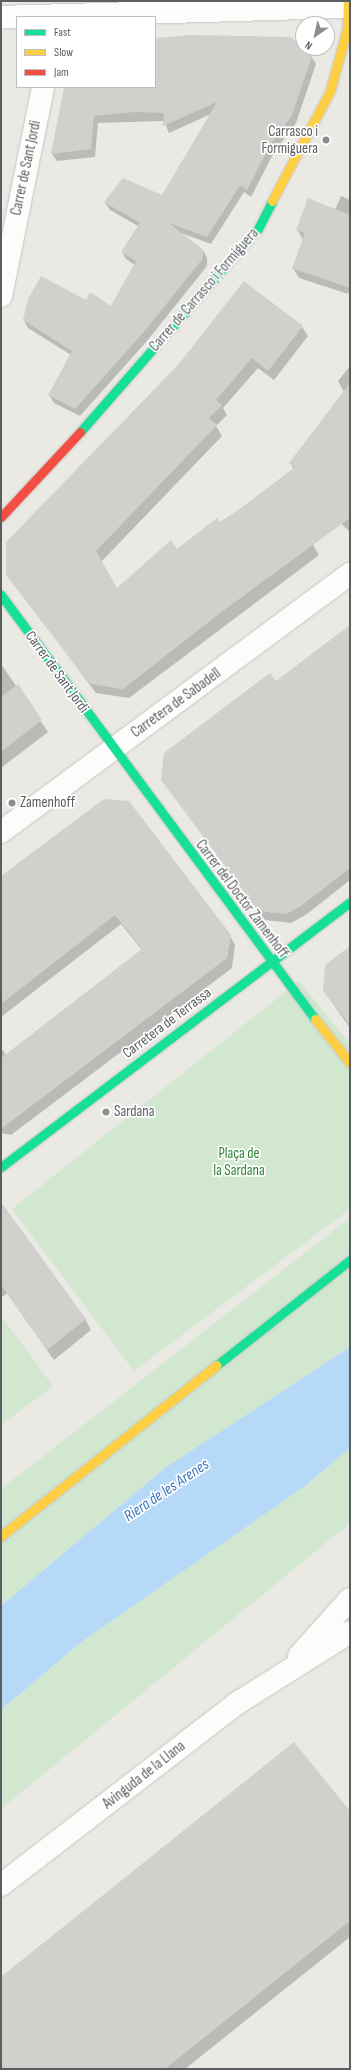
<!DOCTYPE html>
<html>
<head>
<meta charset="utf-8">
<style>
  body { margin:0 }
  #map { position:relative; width:351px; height:2070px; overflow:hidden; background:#eae9e4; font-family:"Sofia Sans Condensed",sans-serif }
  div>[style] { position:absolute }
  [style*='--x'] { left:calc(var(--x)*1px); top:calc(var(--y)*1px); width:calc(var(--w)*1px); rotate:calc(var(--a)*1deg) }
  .green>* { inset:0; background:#d1e7cf }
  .water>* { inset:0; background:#b6d9f7 }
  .shadow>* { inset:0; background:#0003 }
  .building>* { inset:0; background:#d1d0cd }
  .roads { filter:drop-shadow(0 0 1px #c7c6c5) drop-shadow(0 0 1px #c7c6c5) }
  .street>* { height:22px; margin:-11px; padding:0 11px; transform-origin:11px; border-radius:11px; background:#fcfcfb }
  .fast>* { height:9px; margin:-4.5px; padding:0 4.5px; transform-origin:4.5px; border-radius:4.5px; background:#16e098 }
  .slow>* { height:9px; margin:-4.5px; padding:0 4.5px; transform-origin:4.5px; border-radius:4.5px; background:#ffcf43 }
  .jam>* { height:9px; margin:-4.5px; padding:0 4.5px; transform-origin:4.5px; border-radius:4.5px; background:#f24e42 }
  .dots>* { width:11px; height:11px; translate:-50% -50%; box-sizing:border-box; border:2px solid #fff; border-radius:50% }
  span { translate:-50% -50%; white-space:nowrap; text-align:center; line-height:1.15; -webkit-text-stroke:3.5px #fff; paint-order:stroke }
  .poi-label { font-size:15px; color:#5a5e63 }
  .right { translate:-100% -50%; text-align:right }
  .left { translate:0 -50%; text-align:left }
  .street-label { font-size:15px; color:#5a5e63 }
  .park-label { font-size:15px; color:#318338 }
  .water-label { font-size:16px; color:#3c77be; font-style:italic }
  .frame { position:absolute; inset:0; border:2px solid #5a5e63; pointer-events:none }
  .legend { position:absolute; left:16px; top:16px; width:140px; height:72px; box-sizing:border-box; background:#fff; border:1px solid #bdbfc1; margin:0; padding:5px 7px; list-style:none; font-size:12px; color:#5a5e63 }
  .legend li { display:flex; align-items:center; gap:8px; height:20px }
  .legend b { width:20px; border:1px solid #bdbfc1 }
  .north { position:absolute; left:295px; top:16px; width:40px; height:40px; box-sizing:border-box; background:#fff; border:1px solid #bdbfc1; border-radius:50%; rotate:214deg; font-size:11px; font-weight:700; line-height:16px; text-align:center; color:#5a5e63 }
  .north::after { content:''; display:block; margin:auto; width:14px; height:18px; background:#8c8f90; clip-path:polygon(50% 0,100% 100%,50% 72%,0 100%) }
</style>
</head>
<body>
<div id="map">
  <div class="green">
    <div style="clip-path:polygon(299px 981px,350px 1044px,350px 1209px,134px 1371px,12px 1209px)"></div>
    <div style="clip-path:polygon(350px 1218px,350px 1347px,165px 1468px,1px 1606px,1px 1489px)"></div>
    <div style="clip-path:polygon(1px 1316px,53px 1386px,1px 1425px)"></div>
    <div style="clip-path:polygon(350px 1448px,350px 1523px,1px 1809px,1px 1710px,80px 1643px,305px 1486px)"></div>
  </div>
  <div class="water">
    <div style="clip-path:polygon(350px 1347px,350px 1448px,305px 1486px,80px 1643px,1px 1710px,1px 1606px,165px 1468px)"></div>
  </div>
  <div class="shadow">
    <div style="clip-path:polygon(155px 38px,290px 38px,311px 56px,316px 64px,296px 123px,273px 154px,251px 197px,244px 192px,211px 244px,181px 233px,203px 250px,207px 258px,207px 266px,147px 341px,80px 416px,54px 403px,49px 395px,71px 355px,28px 328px,24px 320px,86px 301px,111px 307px,135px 265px,126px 259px,122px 252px,138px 226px,110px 210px,105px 203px,162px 197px,211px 114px,169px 133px,164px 121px,98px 123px,95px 157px,57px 161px,52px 154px,65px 87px,155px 87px)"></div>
    <div style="clip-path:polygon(341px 196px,350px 200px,350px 288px,348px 294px,299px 278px,293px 268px,303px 240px,297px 229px,335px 210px)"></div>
    <div style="clip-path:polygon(302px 327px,308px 336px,274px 380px,258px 368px,223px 408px,227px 415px,216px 426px,222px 436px,101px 562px,117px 590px,242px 509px,294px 469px,290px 463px,344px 392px,338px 381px,350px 366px,350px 532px,337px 520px,313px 545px,319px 555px,129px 698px,96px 693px,7px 574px,179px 365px)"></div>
    <div style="clip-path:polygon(350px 627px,350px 880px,307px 914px,291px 923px,265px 920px,162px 780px,276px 682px)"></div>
    <div style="clip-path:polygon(1px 664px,48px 732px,1px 768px)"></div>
    <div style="clip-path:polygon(1px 878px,230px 936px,235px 945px,232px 968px,11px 1135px,1px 1133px,1px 1048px,6px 1055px,142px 950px,121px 924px,1px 1017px)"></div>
    <div style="clip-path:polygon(350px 947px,350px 1028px,324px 991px)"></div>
    <div style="clip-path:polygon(1px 1224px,85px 1319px,91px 1330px,54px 1360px,7px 1293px,1px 1298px)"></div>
    <div style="clip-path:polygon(294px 1744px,350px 1813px,350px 1937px,185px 2069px,1px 2069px,1px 1977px)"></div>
  </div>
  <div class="building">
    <div style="clip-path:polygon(189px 35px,291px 37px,312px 56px,292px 115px,269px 147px,247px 190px,240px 185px,207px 237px,169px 223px,203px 250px,203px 258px,143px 333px,75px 409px,48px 395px,72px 351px,23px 320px,28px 299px,41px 276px,86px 300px,90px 292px,111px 306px,136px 261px,121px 252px,140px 223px,104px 202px,123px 178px,162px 195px,217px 102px,163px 126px,164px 113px,135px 112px,94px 116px,91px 149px,51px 154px,64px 87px,155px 87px,155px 38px)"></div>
    <div style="clip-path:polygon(308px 198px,350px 215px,350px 288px,292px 268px,305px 233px,296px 230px)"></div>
    <div style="clip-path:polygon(244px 281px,303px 326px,268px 371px,252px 358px,216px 400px,222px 405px,209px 418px,217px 425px,96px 551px,117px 588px,171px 540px,177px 549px,217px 518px,220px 522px,241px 508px,295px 467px,289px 463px,350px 383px,350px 518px,224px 610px,123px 689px,90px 684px,6px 575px,6px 542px,178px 365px)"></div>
    <div style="clip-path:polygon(350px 625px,350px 868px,301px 906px,286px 914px,259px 911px,161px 780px,164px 753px,270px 673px,276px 681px)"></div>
    <div style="clip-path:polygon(18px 684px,42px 720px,1px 752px,1px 697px)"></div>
    <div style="clip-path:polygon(104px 799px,129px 801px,231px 935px,227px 958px,1px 1129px,1px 1058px,142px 949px,115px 915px,1px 1004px,1px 876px)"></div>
    <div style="clip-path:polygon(350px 946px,350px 1025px,323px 991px,325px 965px)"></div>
    <div style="clip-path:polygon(1px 1202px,86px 1319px,47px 1350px,1px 1285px)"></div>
    <div style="clip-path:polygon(294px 1742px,350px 1811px,350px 1921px,165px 2069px,1px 2069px,1px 1977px)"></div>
  </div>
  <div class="roads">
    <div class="street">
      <div style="--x:1;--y:17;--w:347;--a:-1.7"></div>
      <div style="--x:1;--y:296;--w:213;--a:-78.6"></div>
      <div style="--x:1;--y:832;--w:434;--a:-36.5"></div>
      <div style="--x:299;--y:1656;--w:76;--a:-48.2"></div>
      <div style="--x:1;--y:1885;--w:300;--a:-37.6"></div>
      <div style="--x:239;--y:1702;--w:131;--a:-32.2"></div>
    </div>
    <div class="fast">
      <div style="--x:80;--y:432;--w:270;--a:-48.8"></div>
      <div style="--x:258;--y:229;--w:31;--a:-63"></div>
      <div style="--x:1;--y:595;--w:528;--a:53.48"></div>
      <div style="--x:1;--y:1167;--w:438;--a:-37.2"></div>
      <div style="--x:217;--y:1365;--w:169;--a:-38.3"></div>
    </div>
    <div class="slow">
      <div style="--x:272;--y:201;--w:124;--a:-62.2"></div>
      <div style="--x:330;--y:91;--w:64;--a:-74.7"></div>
      <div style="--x:347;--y:29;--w:28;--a:-88"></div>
      <div style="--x:315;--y:1019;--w:56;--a:51.5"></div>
      <div style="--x:1;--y:1536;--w:275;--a:-38.4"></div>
    </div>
    <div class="jam">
      <div style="--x:1;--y:517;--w:116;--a:-47.1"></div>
    </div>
  </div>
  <div class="dots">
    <div style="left:326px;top:140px;background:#8c8f90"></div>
    <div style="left:12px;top:803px;background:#8c8f90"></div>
    <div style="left:106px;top:1112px;background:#8c8f90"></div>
  </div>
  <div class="poi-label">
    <span class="right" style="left:318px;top:140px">Carrasco i<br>Formiguera</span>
    <span class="left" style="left:20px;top:803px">Zamenhoff</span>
    <span class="left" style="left:114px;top:1112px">Sardana</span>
  </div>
  <div class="street-label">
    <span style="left:26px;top:168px;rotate:-78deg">Carrer de Sant Jordi</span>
    <span style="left:204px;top:290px;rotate:-49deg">Carrer de Carrasco i Formiguera</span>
    <span style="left:57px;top:672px;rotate:54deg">Carrer de Sant Jordi</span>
    <span style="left:176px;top:703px;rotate:-36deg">Carretera de Sabadell</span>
    <span style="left:242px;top:899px;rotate:53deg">Carrer del Doctor Zamenhoff</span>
    <span style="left:167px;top:1023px;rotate:-37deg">Carretera de Terrassa</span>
    <span style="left:144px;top:1775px;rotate:-38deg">Avinguda de la Llana</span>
  </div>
  <div class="park-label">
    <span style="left:239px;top:1162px">Plaça de<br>la Sardana</span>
  </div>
  <div class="water-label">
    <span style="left:167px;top:1491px;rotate:-34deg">Riera de les Arenes</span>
  </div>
  <div class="frame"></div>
  <ul class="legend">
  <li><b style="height:5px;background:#16e098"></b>Fast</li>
  <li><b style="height:5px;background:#ffcf43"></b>Slow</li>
  <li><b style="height:5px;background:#f24e42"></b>Jam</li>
  </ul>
  <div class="north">N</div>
</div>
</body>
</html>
